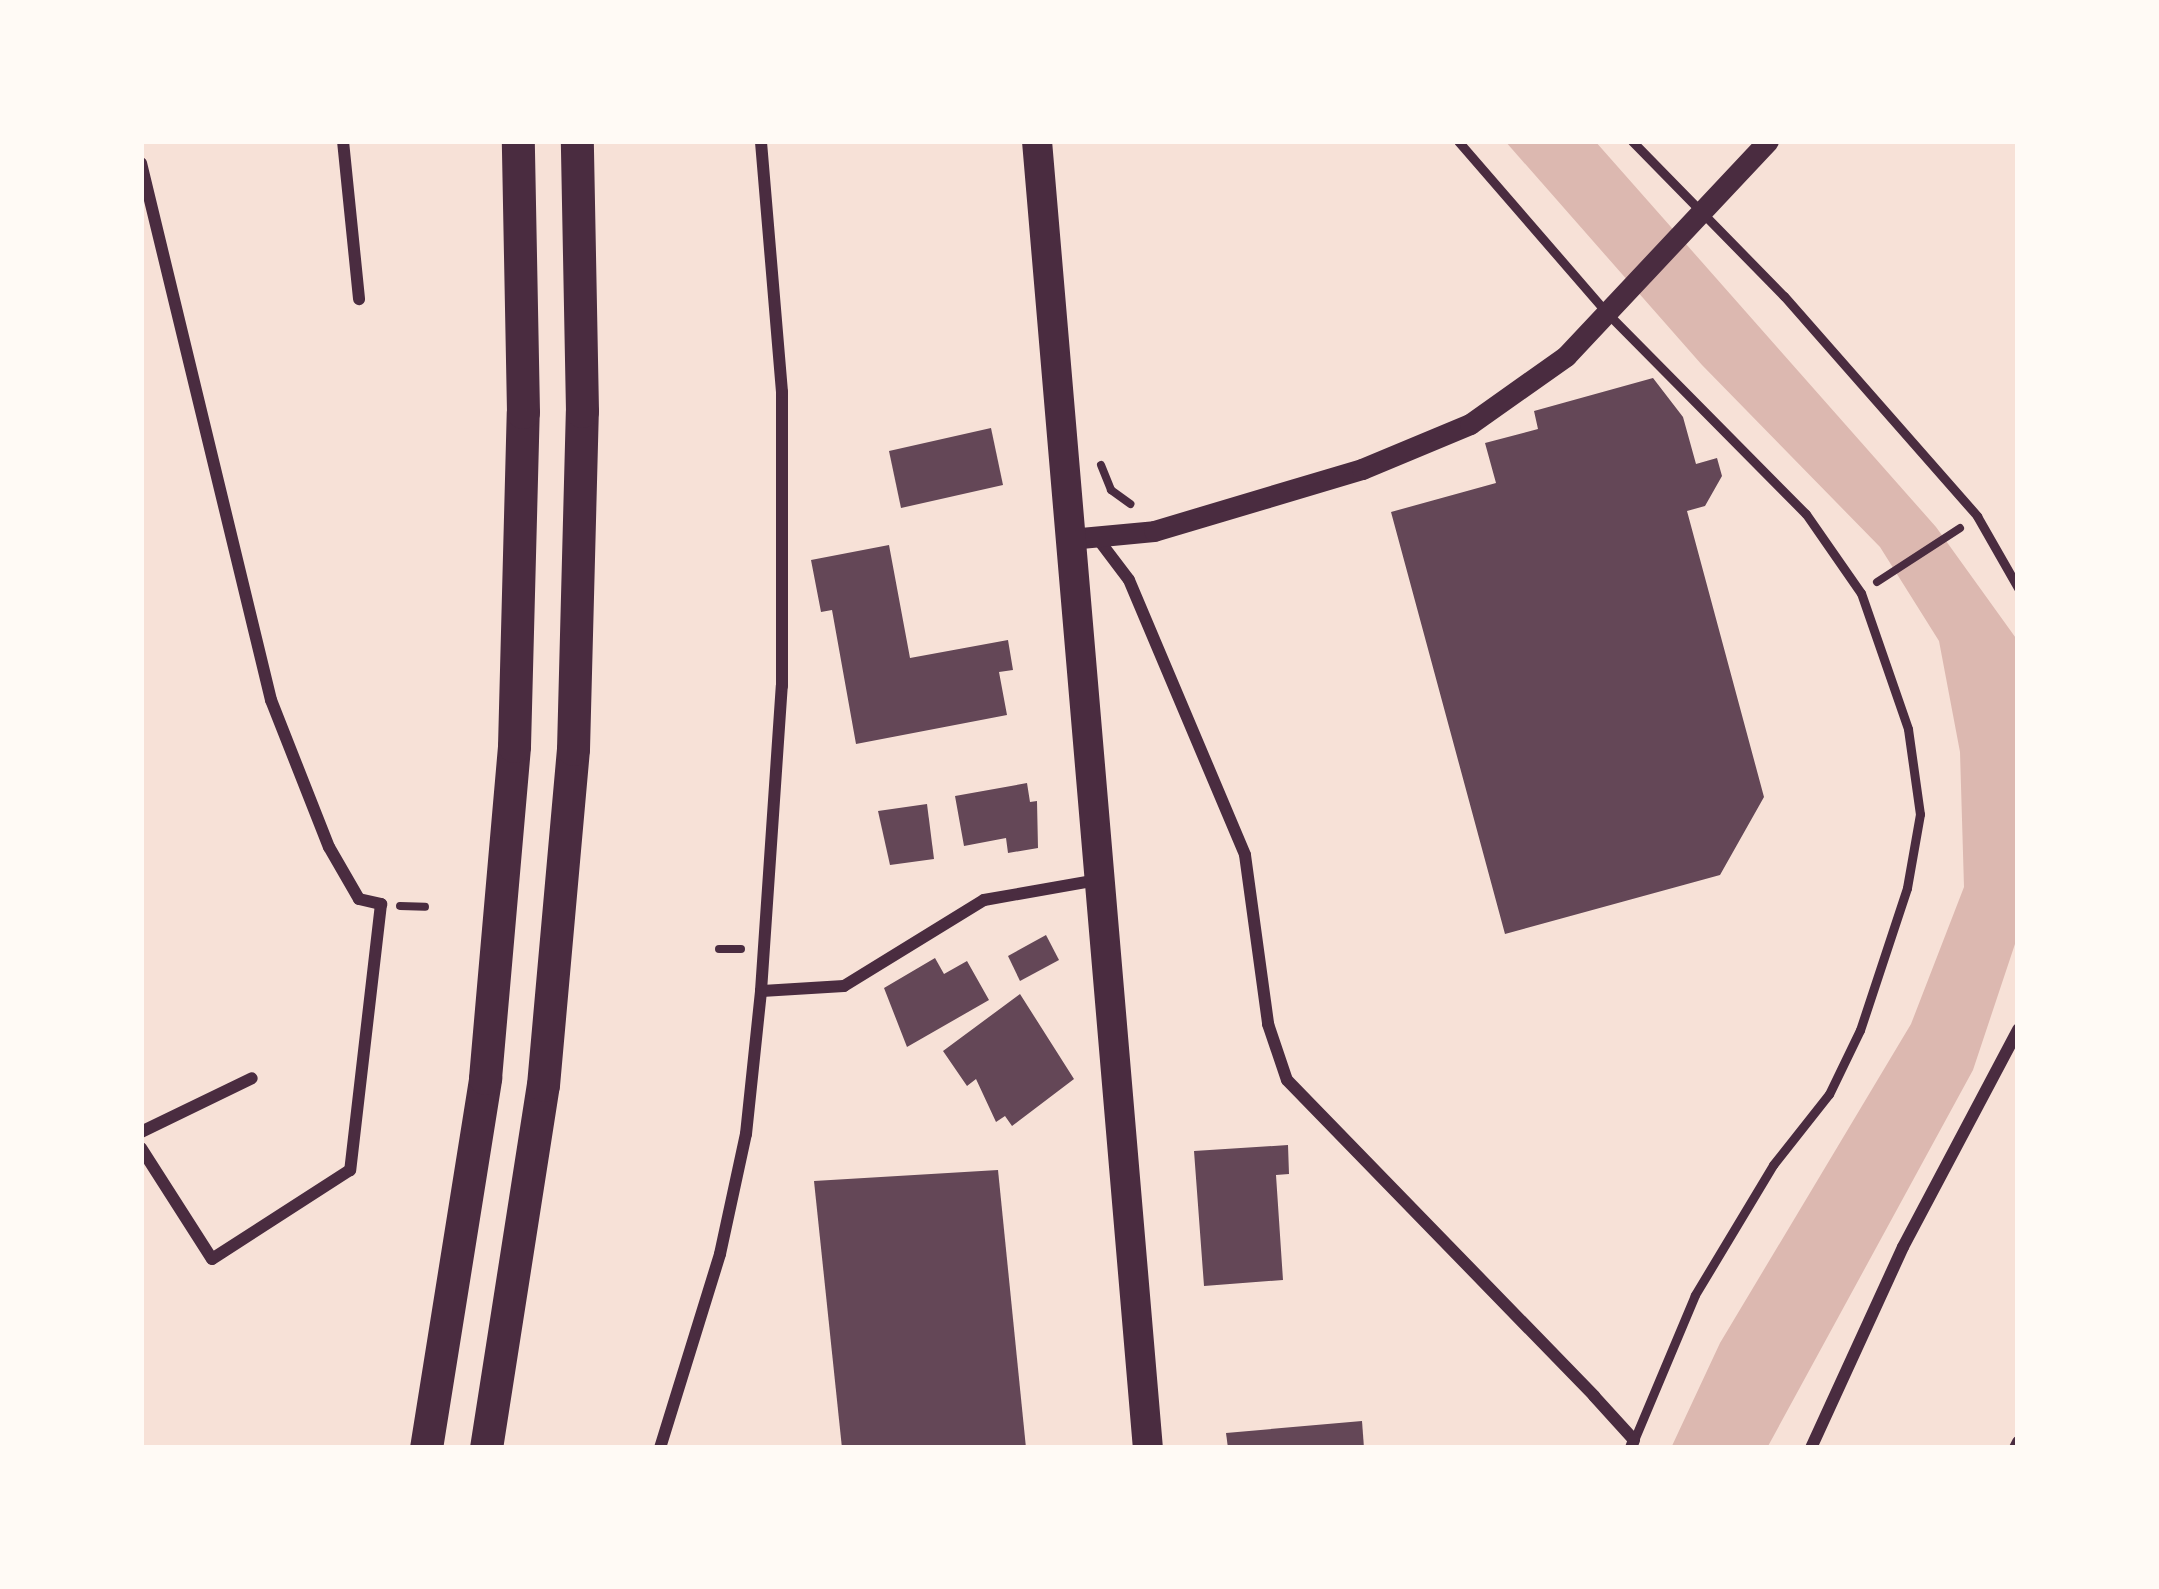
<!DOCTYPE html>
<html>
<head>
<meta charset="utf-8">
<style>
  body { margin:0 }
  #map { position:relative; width:2159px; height:1589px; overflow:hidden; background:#f7e1d7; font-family:"Source Sans 3",sans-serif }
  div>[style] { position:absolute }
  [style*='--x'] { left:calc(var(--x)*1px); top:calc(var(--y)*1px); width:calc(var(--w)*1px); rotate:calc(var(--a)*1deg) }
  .water>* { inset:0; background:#dcb8b0 }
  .building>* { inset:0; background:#644757 }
  .path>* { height:8px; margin:-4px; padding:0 4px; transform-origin:4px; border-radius:4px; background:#4a2c40 }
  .service>* { height:9px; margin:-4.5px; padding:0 4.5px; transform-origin:4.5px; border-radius:4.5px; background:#4a2c40 }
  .minor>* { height:12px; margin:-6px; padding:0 6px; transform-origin:6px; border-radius:6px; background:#4a2c40 }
  .tertiary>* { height:21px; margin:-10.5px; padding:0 10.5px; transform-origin:10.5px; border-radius:10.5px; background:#4a2c40 }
  .primary>* { height:30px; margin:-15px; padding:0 15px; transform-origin:15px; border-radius:15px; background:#4a2c40 }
  .motorway>* { height:33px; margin:-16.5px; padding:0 16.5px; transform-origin:16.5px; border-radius:16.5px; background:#4a2c40 }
  span { translate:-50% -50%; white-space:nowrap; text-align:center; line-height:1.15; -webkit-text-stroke:9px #fffaf5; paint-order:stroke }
  .frame { position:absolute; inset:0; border:144px solid #fffaf5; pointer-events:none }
</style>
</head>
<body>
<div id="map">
  <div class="water">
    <div style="clip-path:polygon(1505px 141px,1595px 141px,1936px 527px,2018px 641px,2018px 935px,1973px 1070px,1767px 1448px,1671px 1448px,1720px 1343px,1911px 1024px,1964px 887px,1960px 752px,1939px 641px,1880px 547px,1702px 365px)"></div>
  </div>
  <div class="building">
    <div style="clip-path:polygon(1653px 378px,1683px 417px,1696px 464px,1717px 458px,1722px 476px,1705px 506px,1687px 511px,1764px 797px,1720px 875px,1505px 934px,1391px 512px,1496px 483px,1485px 443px,1538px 429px,1534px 411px)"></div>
    <div style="clip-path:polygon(991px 428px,1003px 485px,901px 508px,889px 451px)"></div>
    <div style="clip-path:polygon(889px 545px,910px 658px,1008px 640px,1013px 670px,999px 672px,1007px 715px,856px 744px,832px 610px,821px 612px,811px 560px)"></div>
    <div style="clip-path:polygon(1027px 783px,1030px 802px,1037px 801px,1038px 848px,1008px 853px,1006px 838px,964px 846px,955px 796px)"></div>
    <div style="clip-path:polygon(927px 804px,934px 859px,890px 865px,878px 811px)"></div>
    <div style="clip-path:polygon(1046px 935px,1059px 960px,1020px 981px,1008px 956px)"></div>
    <div style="clip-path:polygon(935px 958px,944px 974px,967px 961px,989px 1000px,907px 1047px,884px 988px)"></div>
    <div style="clip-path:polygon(1020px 994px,1074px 1079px,1012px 1126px,1005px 1116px,996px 1122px,976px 1079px,967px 1086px,943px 1051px)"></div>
    <div style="clip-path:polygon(1288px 1145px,1289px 1174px,1276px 1175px,1283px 1280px,1204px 1286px,1194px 1151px)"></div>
    <div style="clip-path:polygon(998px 1170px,1026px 1448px,842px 1448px,814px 1181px)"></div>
    <div style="clip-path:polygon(1362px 1421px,1364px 1448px,1228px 1448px,1226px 1433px)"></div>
  </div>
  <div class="path">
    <div style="--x:1101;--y:465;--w:27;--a:68"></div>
    <div style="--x:1111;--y:490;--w:24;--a:36"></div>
    <div style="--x:1877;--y:582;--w:99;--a:-33"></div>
    <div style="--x:400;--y:906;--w:25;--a:2"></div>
    <div style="--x:719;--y:949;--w:22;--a:0"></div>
  </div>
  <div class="service">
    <div style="--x:1458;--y:141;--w:229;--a:49.1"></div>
    <div style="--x:1608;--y:314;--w:281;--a:45.3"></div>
    <div style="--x:1806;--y:514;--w:96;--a:55.2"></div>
    <div style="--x:1861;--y:593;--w:144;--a:70.9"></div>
    <div style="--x:1908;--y:729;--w:86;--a:82"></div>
    <div style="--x:1920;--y:814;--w:75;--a:100"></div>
    <div style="--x:1907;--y:888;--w:150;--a:108.3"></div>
    <div style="--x:1860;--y:1030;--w:71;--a:115.8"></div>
    <div style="--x:1829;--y:1094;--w:90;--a:128.3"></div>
    <div style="--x:1773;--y:1165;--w:152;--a:121"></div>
    <div style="--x:1695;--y:1295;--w:157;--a:112.8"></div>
    <div style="--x:1632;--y:141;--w:217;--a:45.6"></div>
    <div style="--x:1784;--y:296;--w:293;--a:48.7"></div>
    <div style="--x:1977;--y:516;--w:83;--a:60.3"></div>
  </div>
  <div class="minor">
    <div style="--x:343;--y:141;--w:159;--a:84.2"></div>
    <div style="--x:141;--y:163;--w:553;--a:76.39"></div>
    <div style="--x:271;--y:700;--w:158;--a:68.5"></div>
    <div style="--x:329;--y:847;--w:60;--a:60"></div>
    <div style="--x:359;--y:899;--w:23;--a:13"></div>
    <div style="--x:381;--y:904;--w:268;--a:96.6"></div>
    <div style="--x:350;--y:1170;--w:164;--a:147.2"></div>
    <div style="--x:212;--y:1259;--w:132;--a:-122.6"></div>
    <div style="--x:1098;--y:539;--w:51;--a:52.9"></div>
    <div style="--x:1129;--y:580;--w:298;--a:67.1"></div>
    <div style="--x:1245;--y:855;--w:171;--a:82.2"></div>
    <div style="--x:1268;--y:1024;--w:59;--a:71.3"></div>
    <div style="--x:1287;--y:1080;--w:441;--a:45.8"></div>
    <div style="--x:1594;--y:1396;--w:59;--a:47.7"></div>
    <div style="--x:1634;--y:1440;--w:9;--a:111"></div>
    <div style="--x:761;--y:991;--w:83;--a:-3.4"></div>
    <div style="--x:844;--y:986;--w:164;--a:-31.6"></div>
    <div style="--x:984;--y:900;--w:116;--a:-10"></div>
    <div style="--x:141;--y:1132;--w:123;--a:-25.9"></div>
    <div style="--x:660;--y:1448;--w:203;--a:-72.8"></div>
    <div style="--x:720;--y:1254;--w:123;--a:-77.8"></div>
    <div style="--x:746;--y:1134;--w:144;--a:-84"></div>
    <div style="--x:761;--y:991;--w:306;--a:-86.1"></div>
    <div style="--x:782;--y:686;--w:294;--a:-90"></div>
    <div style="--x:782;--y:392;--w:252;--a:-94.8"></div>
    <div style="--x:1811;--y:1448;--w:221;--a:-65.4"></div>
    <div style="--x:1903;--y:1247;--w:246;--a:-62.1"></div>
    <div style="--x:2015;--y:1448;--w:7;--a:-63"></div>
  </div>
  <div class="tertiary">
    <div style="--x:1070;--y:539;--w:84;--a:-5.4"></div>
    <div style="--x:1154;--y:531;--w:217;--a:-16.6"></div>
    <div style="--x:1362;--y:469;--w:117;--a:-22.6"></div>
    <div style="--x:1470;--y:424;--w:118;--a:-35.3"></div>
    <div style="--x:1566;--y:356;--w:295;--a:-46.8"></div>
  </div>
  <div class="primary">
    <div style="--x:1037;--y:141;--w:1312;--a:85.15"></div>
  </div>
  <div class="motorway">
    <div style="--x:426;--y:1448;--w:375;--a:-80.9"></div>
    <div style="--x:485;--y:1078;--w:333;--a:-85"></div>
    <div style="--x:514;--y:746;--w:334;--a:-88.5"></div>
    <div style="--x:523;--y:412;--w:271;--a:-91.1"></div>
    <div style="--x:486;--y:1448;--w:367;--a:-81.1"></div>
    <div style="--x:543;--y:1085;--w:337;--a:-84.9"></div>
    <div style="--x:573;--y:749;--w:338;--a:-88.5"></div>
    <div style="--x:582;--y:411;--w:270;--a:-91.1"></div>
  </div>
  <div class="frame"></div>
</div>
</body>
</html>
